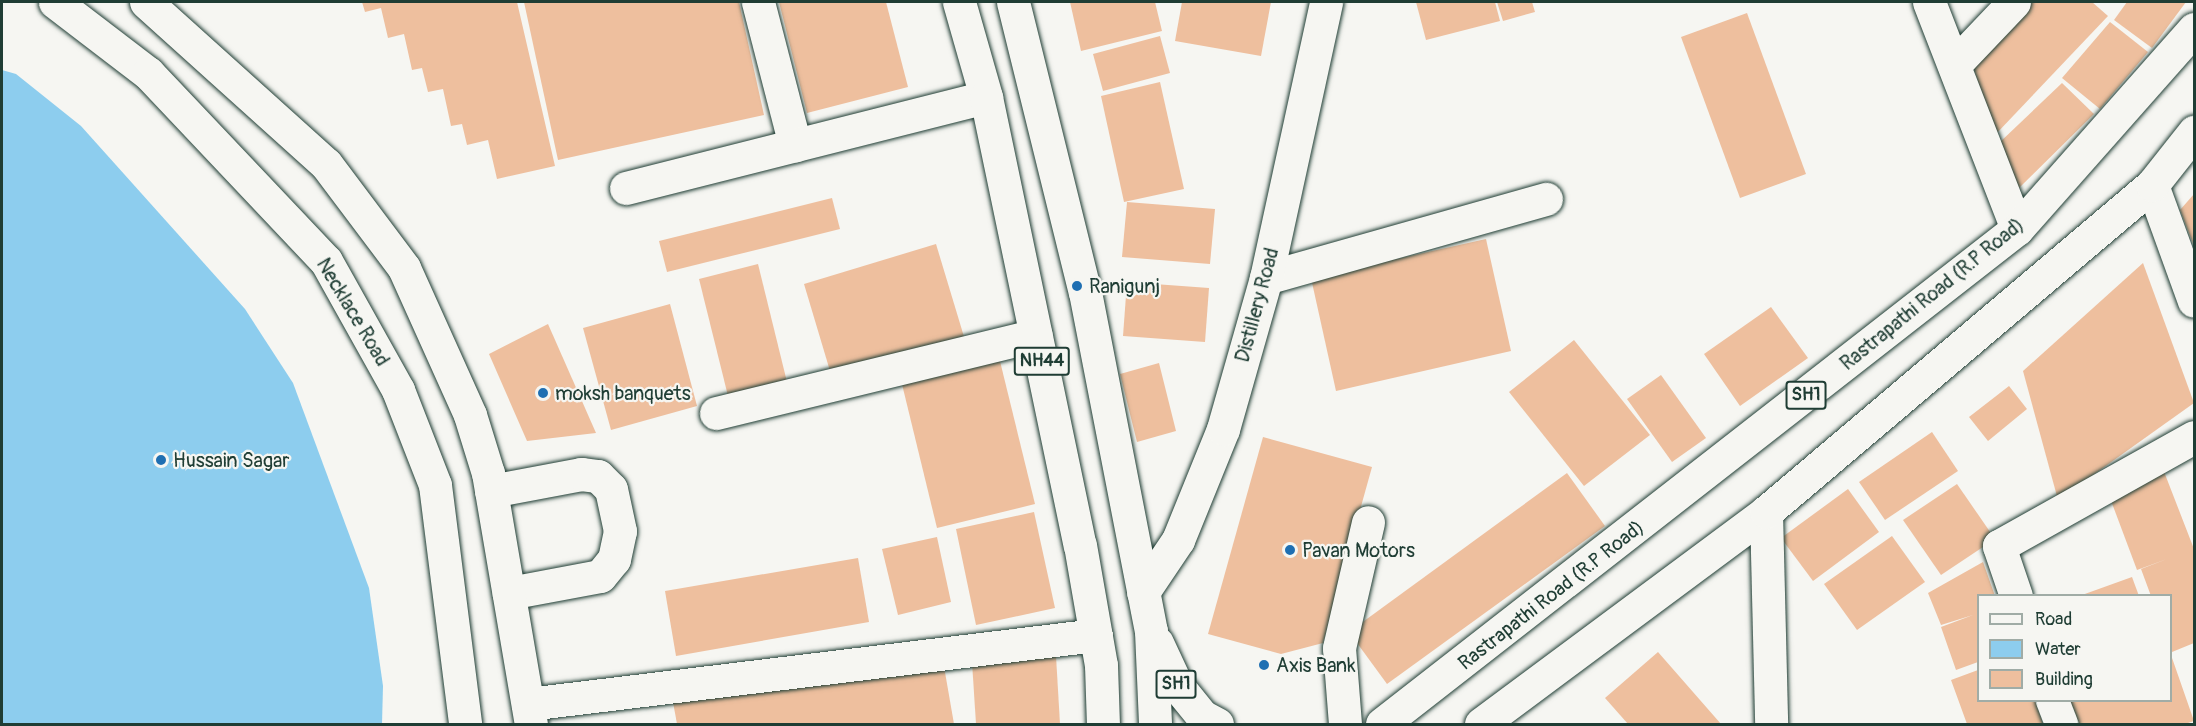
<!DOCTYPE html>
<html>
<head>
<meta charset="utf-8">
<style>
  body { margin:0 }
  #map { position:relative; width:2196px; height:726px; overflow:hidden; background:#f6f6f2; font-family:Pangolin,sans-serif }
  div>[style] { position:absolute }
  [style*='--x'] { left:calc(var(--x)*1px); top:calc(var(--y)*1px); width:calc(var(--w)*1px); rotate:calc(var(--a)*1deg) }
  .water>* { inset:0; background:#8dcdee }
  .building>* { inset:0; background:#eebf9e }
  .roads { filter:drop-shadow(0 0 2px #1f3d34) drop-shadow(0 0 2px #1f3d34) }
  .minor>* { height:33px; margin:-16.5px; padding:0 16.5px; transform-origin:16.5px; border-radius:16.5px; background:#f6f6f2 }
  .major>* { height:33px; margin:-16.5px; padding:0 16.5px; transform-origin:16.5px; border-radius:16.5px; background:#f6f6f2 }
  .highway>* { height:33px; margin:-16.5px; padding:0 16.5px; transform-origin:16.5px; border-radius:16.5px; background:#f6f6f2 }
  .dots>* { width:16px; height:16px; translate:-50% -50%; box-sizing:border-box; border:3px solid #f6f6f2; border-radius:50% }
  span { translate:-50% -50%; white-space:nowrap; text-align:center; line-height:1.15; -webkit-text-stroke:4.5px #f6f6f2; paint-order:stroke }
  .shield-label span { padding:2px 4px; background:#f6f6f2; border:2px solid; border-radius:4px; -webkit-text-stroke-width:0 }
  .shield-label { font-size:18px; color:#1f3d34; font-weight:700 }
  .poi-label { font-size:20px; color:#1f3d34 }
  .left { translate:0 -50%; text-align:left }
  .street-label { font-size:20px; color:#1f3d34 }
  .frame { position:absolute; inset:0; border:3px solid #1f3d34; pointer-events:none }
  .legend { position:absolute; left:1977px; top:594px; width:195px; height:108px; box-sizing:border-box; background:#f6f6f2; border:2px solid #a0aca6; margin:0; padding:8px 10px; list-style:none; font-size:18px; color:#1f3d34 }
  .legend li { display:flex; align-items:center; gap:12px; height:30px }
  .legend b { width:30px; border:2px solid #a0aca6 }
</style>
</head>
<body>
<div id="map">
  <div class="water">
    <div style="clip-path:polygon(2px 70px,16px 74px,81px 126px,245px 309px,293px 383px,369px 588px,383px 686px,382px 724px,2px 724px)"></div>
  </div>
  <div class="building">
    <div style="clip-path:polygon(362px 2px,517px 2px,555px 166px,497px 179px,488px 140px,467px 145px,462px 124px,451px 126px,443px 89px,428px 92px,422px 68px,412px 70px,404px 34px,388px 38px,381px 8px,365px 12px)"></div>
    <div style="clip-path:polygon(524px 2px,739px 2px,764px 115px,558px 160px)"></div>
    <div style="clip-path:polygon(779px 2px,886px 2px,908px 87px,807px 113px)"></div>
    <div style="clip-path:polygon(1070px 2px,1155px 2px,1162px 31px,1081px 51px)"></div>
    <div style="clip-path:polygon(1182px 2px,1271px 2px,1261px 56px,1175px 41px)"></div>
    <div style="clip-path:polygon(1416px 2px,1495px 2px,1500px 21px,1426px 40px)"></div>
    <div style="clip-path:polygon(1497px 2px,1532px 2px,1535px 12px,1503px 21px)"></div>
    <div style="clip-path:polygon(2033px 2px,2092px 2px,2108px 16px,1995px 135px,1972px 63px)"></div>
    <div style="clip-path:polygon(2127px 2px,2186px 2px,2152px 48px,2114px 20px)"></div>
    <div style="clip-path:polygon(1747px 13px,1806px 174px,1740px 198px,1681px 37px)"></div>
    <div style="clip-path:polygon(2110px 22px,2148px 52px,2100px 109px,2062px 78px)"></div>
    <div style="clip-path:polygon(1160px 36px,1170px 73px,1103px 91px,1093px 54px)"></div>
    <div style="clip-path:polygon(1160px 82px,1184px 189px,1124px 202px,1101px 96px)"></div>
    <div style="clip-path:polygon(2062px 83px,2094px 114px,2019px 188px,1999px 143px)"></div>
    <div style="clip-path:polygon(2194px 194px,2194px 246px,2180px 210px)"></div>
    <div style="clip-path:polygon(832px 198px,840px 229px,667px 272px,659px 241px)"></div>
    <div style="clip-path:polygon(1127px 202px,1215px 209px,1210px 264px,1122px 257px)"></div>
    <div style="clip-path:polygon(1486px 239px,1511px 351px,1336px 391px,1311px 278px)"></div>
    <div style="clip-path:polygon(936px 244px,965px 340px,833px 381px,804px 284px)"></div>
    <div style="clip-path:polygon(2143px 263px,2194px 403px,2058px 500px,2023px 371px)"></div>
    <div style="clip-path:polygon(758px 264px,787px 382px,728px 396px,699px 279px)"></div>
    <div style="clip-path:polygon(1127px 282px,1209px 288px,1205px 342px,1123px 336px)"></div>
    <div style="clip-path:polygon(670px 304px,697px 406px,611px 430px,583px 328px)"></div>
    <div style="clip-path:polygon(1771px 307px,1808px 358px,1740px 406px,1704px 354px)"></div>
    <div style="clip-path:polygon(548px 324px,596px 433px,527px 441px,489px 354px)"></div>
    <div style="clip-path:polygon(1574px 340px,1650px 435px,1584px 486px,1509px 392px)"></div>
    <div style="clip-path:polygon(998px 353px,1035px 504px,937px 528px,900px 376px)"></div>
    <div style="clip-path:polygon(1159px 363px,1176px 431px,1137px 442px,1120px 374px)"></div>
    <div style="clip-path:polygon(1661px 375px,1706px 438px,1672px 462px,1627px 399px)"></div>
    <div style="clip-path:polygon(2009px 386px,2027px 409px,1988px 441px,1969px 417px)"></div>
    <div style="clip-path:polygon(1932px 432px,1958px 471px,1885px 520px,1859px 482px)"></div>
    <div style="clip-path:polygon(1263px 437px,1372px 467px,1323px 643px,1281px 654px,1208px 634px)"></div>
    <div style="clip-path:polygon(2163px 469px,2194px 549px,2194px 643px,2172px 652px,2170px 596px,2151px 596px,2141px 569px,2167px 559px,2137px 570px,2107px 490px)"></div>
    <div style="clip-path:polygon(1567px 473px,1605px 526px,1387px 684px,1349px 632px)"></div>
    <div style="clip-path:polygon(1957px 484px,1995px 539px,1941px 575px,1903px 520px)"></div>
    <div style="clip-path:polygon(1848px 489px,1879px 532px,1813px 581px,1781px 538px)"></div>
    <div style="clip-path:polygon(1034px 512px,1055px 608px,976px 625px,956px 529px)"></div>
    <div style="clip-path:polygon(1892px 536px,1925px 582px,1857px 630px,1824px 584px)"></div>
    <div style="clip-path:polygon(937px 537px,951px 602px,898px 615px,882px 549px)"></div>
    <div style="clip-path:polygon(858px 558px,869px 622px,676px 656px,665px 591px)"></div>
    <div style="clip-path:polygon(1983px 562px,1995px 596px,1978px 596px,1978px 662px,1956px 670px,1941px 627px,1973px 615px,1941px 625px,1928px 593px)"></div>
    <div style="clip-path:polygon(2132px 577px,2139px 596px,2083px 596px,2082px 595px)"></div>
    <div style="clip-path:polygon(1658px 652px,1721px 724px,1628px 724px,1605px 698px)"></div>
    <div style="clip-path:polygon(942px 655px,954px 724px,677px 724px,673px 702px)"></div>
    <div style="clip-path:polygon(2171px 655px,2194px 721px,2185px 724px,2079px 724px,2070px 700px,2170px 700px)"></div>
    <div style="clip-path:polygon(1056px 656px,1060px 724px,976px 724px,972px 662px)"></div>
    <div style="clip-path:polygon(1978px 670px,1978px 700px,2035px 700px,2043px 724px,1967px 724px,1951px 680px)"></div>
  </div>
  <div class="roads">
    <div class="minor">
      <div style="--x:758;--y:2;--w:148;--a:75.5"></div>
      <div style="--x:1929;--y:2;--w:243;--a:68.8"></div>
      <div style="--x:1954;--y:65;--w:87;--a:-46.4"></div>
      <div style="--x:2152;--y:185;--w:123;--a:70.1"></div>
      <div style="--x:626;--y:188;--w:371;--a:-14.2"></div>
      <div style="--x:1266;--y:278;--w:291;--a:-15.8"></div>
      <div style="--x:716;--y:413;--w:329;--a:-13.7"></div>
      <div style="--x:491;--y:491;--w:92;--a:-10.7"></div>
      <div style="--x:581;--y:474;--w:17;--a:7"></div>
      <div style="--x:598;--y:476;--w:18;--a:45"></div>
      <div style="--x:611;--y:489;--w:43;--a:77.9"></div>
      <div style="--x:620;--y:531;--w:29;--a:102"></div>
      <div style="--x:614;--y:559;--w:22;--a:129"></div>
      <div style="--x:600;--y:576;--w:93;--a:169.4"></div>
      <div style="--x:1766;--y:512;--w:212;--a:88.6"></div>
      <div style="--x:1143;--y:592;--w:63;--a:-56.1"></div>
      <div style="--x:1178;--y:540;--w:120;--a:-67.9"></div>
      <div style="--x:1223;--y:429;--w:157;--a:-74.1"></div>
      <div style="--x:1266;--y:278;--w:282;--a:-77.7"></div>
      <div style="--x:2016;--y:596;--w:53;--a:-108.8"></div>
      <div style="--x:1999;--y:546;--w:223;--a:-29.2"></div>
      <div style="--x:2052;--y:700;--w:26;--a:69"></div>
      <div style="--x:528;--y:704;--w:572;--a:-6.93"></div>
      <div style="--x:1345;--y:724;--w:76;--a:-94.5"></div>
      <div style="--x:1339;--y:648;--w:129;--a:-77"></div>
    </div>
    <div class="major">
      <div style="--x:55;--y:2;--w:117;--a:37.4"></div>
      <div style="--x:148;--y:73;--w:259;--a:46.6"></div>
      <div style="--x:326;--y:261;--w:148;--a:60.8"></div>
      <div style="--x:398;--y:390;--w:102;--a:68.7"></div>
      <div style="--x:435;--y:485;--w:241;--a:82.8"></div>
      <div style="--x:146;--y:2;--w:242;--a:42"></div>
      <div style="--x:326;--y:164;--w:130;--a:53.1"></div>
      <div style="--x:404;--y:268;--w:161;--a:65.8"></div>
      <div style="--x:470;--y:415;--w:61;--a:72.8"></div>
      <div style="--x:488;--y:473;--w:255;--a:80.3"></div>
      <div style="--x:1382;--y:724;--w:805;--a:-37.94"></div>
      <div style="--x:2017;--y:229;--w:267;--a:-48.5"></div>
      <div style="--x:1481;--y:724;--w:355;--a:-36.6"></div>
      <div style="--x:1766;--y:512;--w:506;--a:-40.27"></div>
      <div style="--x:2152;--y:185;--w:68;--a:-51.6"></div>
    </div>
    <div class="highway">
      <div style="--x:959;--y:2;--w:99;--a:74.1"></div>
      <div style="--x:986;--y:97;--w:458;--a:78.2"></div>
      <div style="--x:1080;--y:545;--w:122;--a:80.1"></div>
      <div style="--x:1101;--y:665;--w:59;--a:88.1"></div>
      <div style="--x:1013;--y:2;--w:299;--a:76.1"></div>
      <div style="--x:1085;--y:292;--w:345;--a:79"></div>
      <div style="--x:1151;--y:631;--w:93;--a:87.5"></div>
      <div style="--x:1157;--y:643;--w:45;--a:65.1"></div>
      <div style="--x:1176;--y:684;--w:41;--a:50.9"></div>
      <div style="--x:1202;--y:716;--w:17;--a:28"></div>
    </div>
  </div>
  <div class="dots">
    <div style="left:1077px;top:286px;background:#1f6fb2"></div>
    <div style="left:543px;top:393px;background:#1f6fb2"></div>
    <div style="left:161px;top:460px;background:#1f6fb2"></div>
    <div style="left:1290px;top:550px;background:#1f6fb2"></div>
    <div style="left:1264px;top:665px;background:#1f6fb2"></div>
  </div>
  <div class="shield-label">
    <span style="left:1042px;top:361px">NH44</span>
    <span style="left:1806px;top:395px">SH1</span>
    <span style="left:1176px;top:684px">SH1</span>
  </div>
  <div class="poi-label">
    <span class="left" style="left:1089px;top:286px">Ranigunj</span>
    <span class="left" style="left:555px;top:393px">moksh banquets</span>
    <span class="left" style="left:173px;top:460px">Hussain Sagar</span>
    <span class="left" style="left:1302px;top:550px">Pavan Motors</span>
    <span class="left" style="left:1276px;top:665px">Axis Bank</span>
  </div>
  <div class="street-label">
    <span style="left:1932px;top:294px;rotate:-39deg">Rastrapathi Road (R.P Road)</span>
    <span style="left:1257px;top:305px;rotate:-75deg">Distillery Road</span>
    <span style="left:353px;top:312px;rotate:59deg">Necklace Road</span>
    <span style="left:1551px;top:595px;rotate:-38deg">Rastrapathi Road (R.P Road)</span>
  </div>
  <div class="frame"></div>
  <ul class="legend">
  <li><b style="height:8px;background:#f6f6f2"></b>Road</li>
  <li><b style="height:16px;background:#8dcdee"></b>Water</li>
  <li><b style="height:16px;background:#eebf9e"></b>Building</li>
  </ul>
</div>
</body>
</html>
